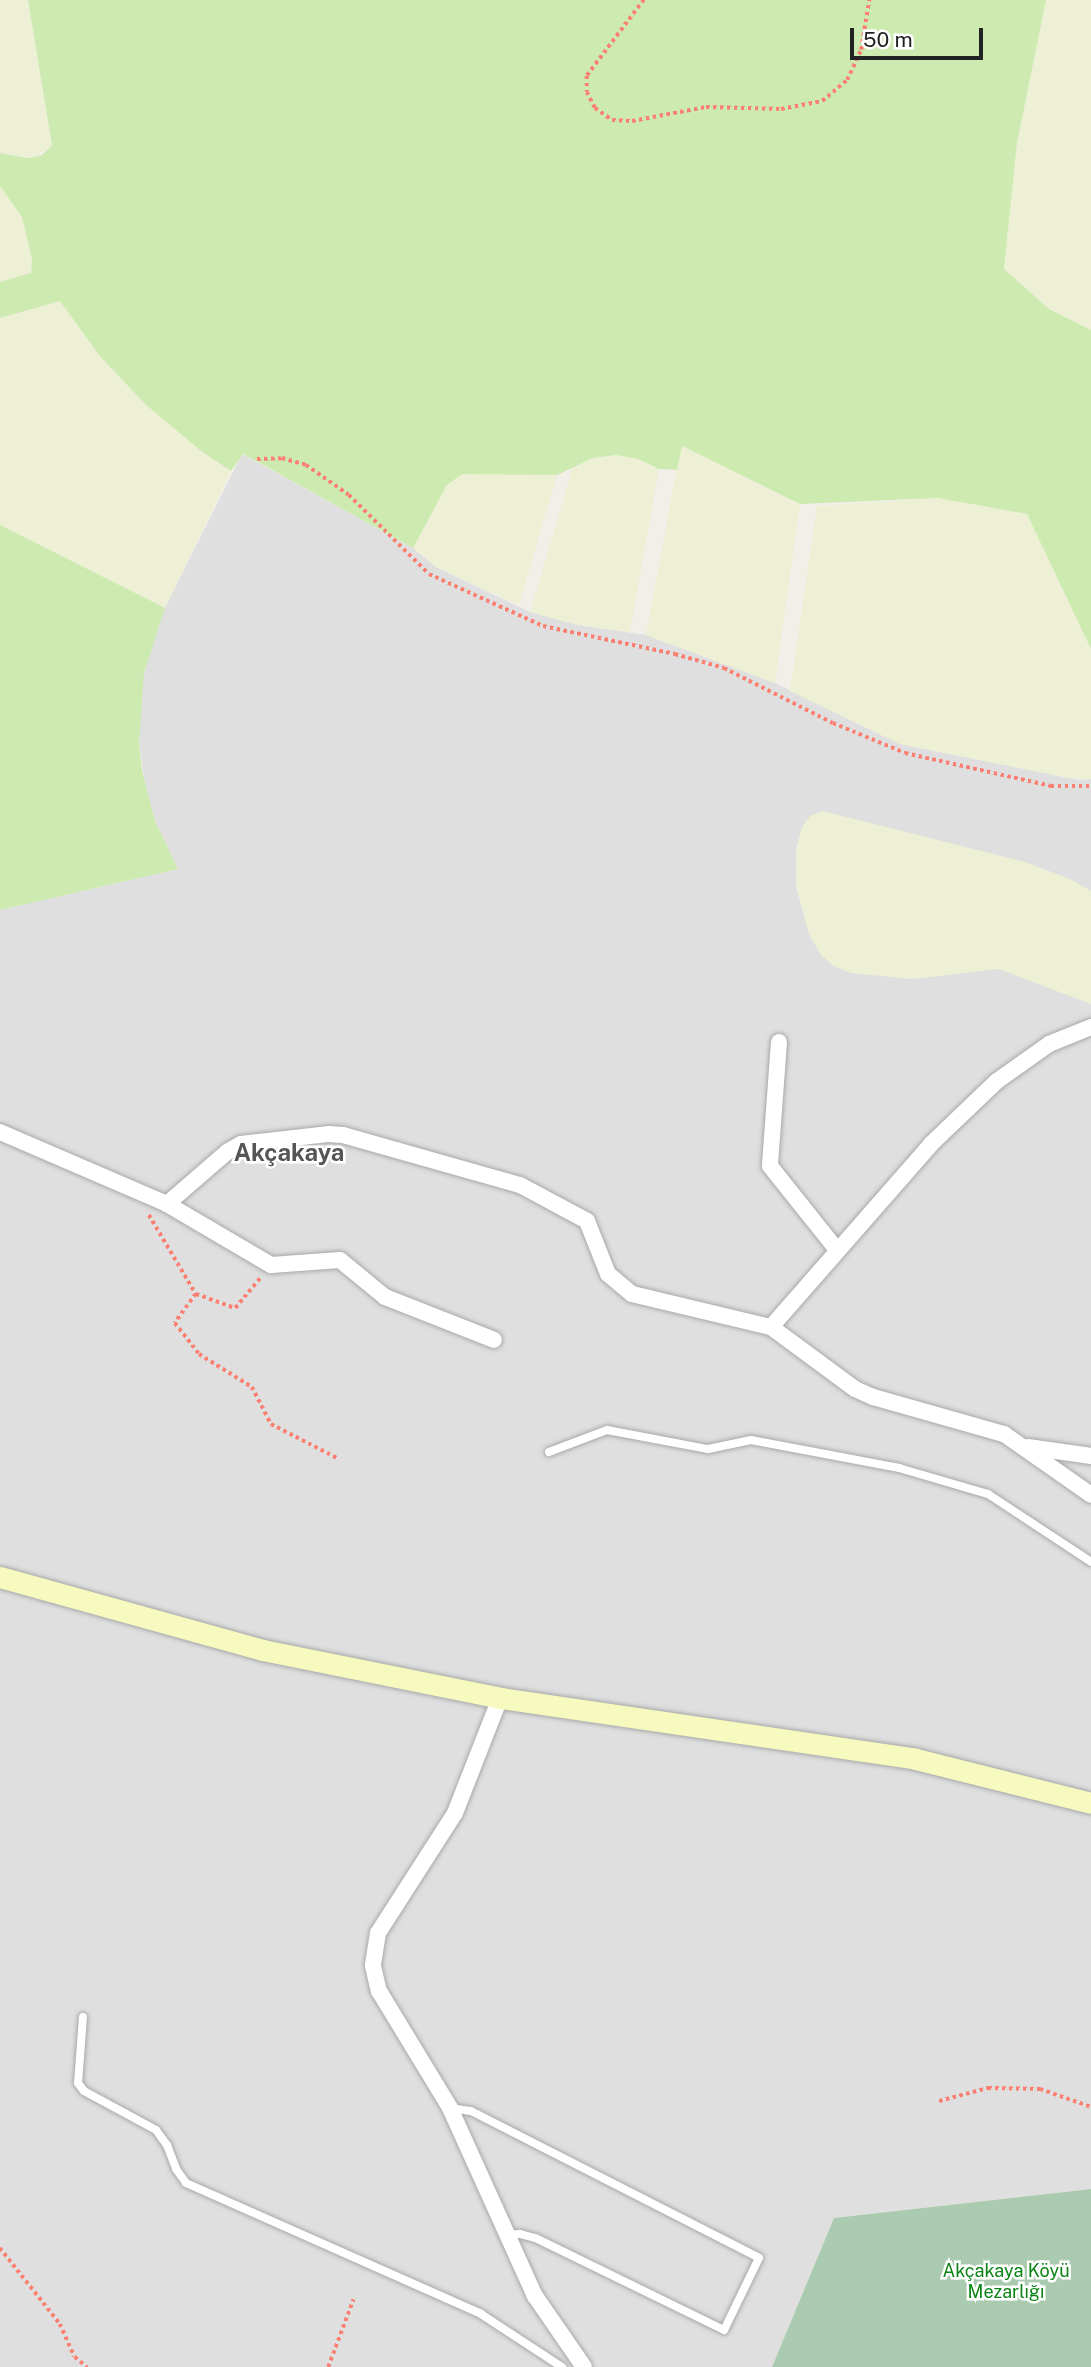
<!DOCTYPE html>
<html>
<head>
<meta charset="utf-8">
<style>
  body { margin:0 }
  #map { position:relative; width:1091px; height:2367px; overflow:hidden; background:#f2efe9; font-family:"Public Sans",sans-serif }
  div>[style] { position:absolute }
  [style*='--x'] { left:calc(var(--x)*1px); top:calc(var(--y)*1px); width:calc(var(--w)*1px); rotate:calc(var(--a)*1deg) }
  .residential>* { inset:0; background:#e0dfdf }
  .farmland>* { inset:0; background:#eef0d5 }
  .grass>* { inset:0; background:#cdebb0 }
  .cemetery>* { inset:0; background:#aacbaf }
  .path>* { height:3.5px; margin-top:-1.75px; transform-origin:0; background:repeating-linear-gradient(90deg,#fa8072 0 3.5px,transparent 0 7px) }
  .roads { filter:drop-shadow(0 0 2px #a9a9a9) drop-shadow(0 0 2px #a9a9a9) }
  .lane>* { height:8px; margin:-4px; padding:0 4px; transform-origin:4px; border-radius:4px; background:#fff }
  .street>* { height:16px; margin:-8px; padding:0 8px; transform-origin:8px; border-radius:8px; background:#fff }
  .secondary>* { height:21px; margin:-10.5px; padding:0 10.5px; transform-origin:10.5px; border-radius:10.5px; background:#f7fabf }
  span { translate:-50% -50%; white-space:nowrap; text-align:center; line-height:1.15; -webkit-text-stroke:5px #fff; paint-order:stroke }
  .park-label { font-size:18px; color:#0c8416 }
  .district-label { font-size:24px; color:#555; font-weight:700 }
  .scale { position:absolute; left:850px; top:28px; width:133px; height:32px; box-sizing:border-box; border:4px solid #222; border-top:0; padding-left:9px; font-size:21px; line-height:24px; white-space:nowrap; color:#222; -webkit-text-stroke:5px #fff; paint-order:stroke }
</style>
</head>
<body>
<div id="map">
  <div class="residential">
    <div style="clip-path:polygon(242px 454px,413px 548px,436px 567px,530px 612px,578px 625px,646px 635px,775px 683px,900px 744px,1079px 780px,1091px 779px,1091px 2189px,834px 2218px,772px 2367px,0 2367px,0 910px,178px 869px,155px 821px,147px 796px,139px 744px,140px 695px,149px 651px,165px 608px)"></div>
  </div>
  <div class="farmland">
    <div style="clip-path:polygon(0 0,28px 0,52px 145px,35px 157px,0 153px)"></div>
    <div style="clip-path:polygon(1046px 0,1091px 0,1091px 330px,1049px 309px,1004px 269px,1017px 143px)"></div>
    <div style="clip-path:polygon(0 186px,22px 217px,32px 259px,31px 273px,0 282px)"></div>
    <div style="clip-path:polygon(60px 301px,99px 355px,145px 404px,201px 451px,231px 471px,165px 608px,0 525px,0 318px)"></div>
    <div style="clip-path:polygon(681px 446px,800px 504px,775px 683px,646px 635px)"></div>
    <div style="clip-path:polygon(616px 455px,638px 459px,659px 469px,630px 632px,578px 625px,530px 612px,573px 467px,593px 458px)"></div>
    <div style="clip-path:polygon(477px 473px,557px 475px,519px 605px,436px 567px,413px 548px,447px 485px,462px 474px)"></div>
    <div style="clip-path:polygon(938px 498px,1027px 514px,1091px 649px,1091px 779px,1069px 778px,900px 744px,790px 691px,817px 506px)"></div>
    <div style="clip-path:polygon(822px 811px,1025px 862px,1070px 879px,1091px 891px,1091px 1004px,999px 969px,912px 979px,851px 973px,834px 966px,821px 955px,809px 934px,796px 886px,796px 850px,802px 827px,810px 816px)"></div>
  </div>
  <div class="grass">
    <div style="clip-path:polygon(28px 0,1046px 0,1017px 143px,1004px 269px,1049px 309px,1091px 330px,1091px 649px,1027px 514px,938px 498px,800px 504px,682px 446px,677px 470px,659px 469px,638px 459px,616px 455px,593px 458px,557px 475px,462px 474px,447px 485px,413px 548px,243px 454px,231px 471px,201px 451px,145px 404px,99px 355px,60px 301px,0 318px,0 282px,31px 273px,32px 259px,22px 217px,0 186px,0 153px,29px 158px,42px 155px,52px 145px)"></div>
    <div style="clip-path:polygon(0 525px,165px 608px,144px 673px,139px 744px,142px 770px,155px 821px,178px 869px,0 910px)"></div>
  </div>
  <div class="cemetery">
    <div style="clip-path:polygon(1091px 2189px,1091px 2367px,772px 2367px,834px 2218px)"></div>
  </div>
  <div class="path">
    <div style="--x:644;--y:0;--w:95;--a:126.9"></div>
    <div style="--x:587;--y:76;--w:16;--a:90"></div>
    <div style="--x:587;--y:92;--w:18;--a:63"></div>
    <div style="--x:595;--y:108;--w:21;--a:35"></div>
    <div style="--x:612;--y:120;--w:20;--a:3"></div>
    <div style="--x:632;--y:121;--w:75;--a:-10.7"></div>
    <div style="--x:706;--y:107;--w:75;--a:1.5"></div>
    <div style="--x:781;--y:109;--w:42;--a:-11"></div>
    <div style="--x:822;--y:101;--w:33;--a:-40"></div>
    <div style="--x:847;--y:80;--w:33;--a:-65"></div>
    <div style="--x:861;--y:50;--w:51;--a:-80.9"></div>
    <div style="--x:257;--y:459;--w:25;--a:-2"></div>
    <div style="--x:282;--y:458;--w:25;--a:16"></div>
    <div style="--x:306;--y:465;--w:52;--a:34.9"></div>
    <div style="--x:349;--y:495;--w:112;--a:44.6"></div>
    <div style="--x:429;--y:574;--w:125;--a:24.5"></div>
    <div style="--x:543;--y:626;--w:135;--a:12"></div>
    <div style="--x:675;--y:654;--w:51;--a:15.9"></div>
    <div style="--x:724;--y:668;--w:122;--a:26.8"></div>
    <div style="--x:833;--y:723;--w:78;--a:22.6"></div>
    <div style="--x:905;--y:753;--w:150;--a:12.7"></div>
    <div style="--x:1051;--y:786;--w:40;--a:0"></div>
    <div style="--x:149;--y:1215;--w:92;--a:59.3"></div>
    <div style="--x:196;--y:1294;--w:41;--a:19.7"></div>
    <div style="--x:235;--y:1308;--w:40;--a:-50"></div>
    <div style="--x:196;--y:1294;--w:36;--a:126"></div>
    <div style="--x:175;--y:1323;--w:39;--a:52"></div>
    <div style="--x:199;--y:1354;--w:62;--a:31.9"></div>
    <div style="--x:252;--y:1387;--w:42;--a:62.8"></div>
    <div style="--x:271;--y:1424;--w:76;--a:27.2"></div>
    <div style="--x:939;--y:2101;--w:51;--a:-14.9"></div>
    <div style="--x:988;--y:2088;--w:52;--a:1.1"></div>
    <div style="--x:1040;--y:2089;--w:54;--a:19.4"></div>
    <div style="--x:0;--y:2248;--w:97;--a:51.7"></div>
    <div style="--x:60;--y:2324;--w:36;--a:66"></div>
    <div style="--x:75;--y:2357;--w:16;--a:40"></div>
    <div style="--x:328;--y:2367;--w:72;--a:-69.5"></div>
  </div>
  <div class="roads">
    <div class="lane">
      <div style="--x:549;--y:1452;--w:62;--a:-20.8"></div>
      <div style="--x:607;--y:1430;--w:103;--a:10.7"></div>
      <div style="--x:708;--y:1449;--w:44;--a:-11.8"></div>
      <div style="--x:751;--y:1440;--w:151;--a:10.7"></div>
      <div style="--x:899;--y:1468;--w:93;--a:16.3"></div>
      <div style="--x:988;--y:1494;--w:123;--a:33.4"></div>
      <div style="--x:83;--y:2017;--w:66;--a:94.3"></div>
      <div style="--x:78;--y:2083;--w:10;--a:53"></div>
      <div style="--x:84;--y:2091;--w:82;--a:28.4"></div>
      <div style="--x:156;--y:2130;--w:19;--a:54"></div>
      <div style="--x:167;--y:2145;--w:26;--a:69"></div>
      <div style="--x:176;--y:2169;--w:17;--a:54"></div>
      <div style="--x:186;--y:2183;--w:323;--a:23.9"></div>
      <div style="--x:481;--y:2314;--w:97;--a:33.2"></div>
      <div style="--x:451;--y:2108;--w:20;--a:9"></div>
      <div style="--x:471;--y:2111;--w:323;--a:27"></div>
      <div style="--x:759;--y:2258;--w:80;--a:115.9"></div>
      <div style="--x:724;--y:2330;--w:210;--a:-154"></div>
      <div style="--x:535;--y:2238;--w:16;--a:-165"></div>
      <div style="--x:520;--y:2234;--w:12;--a:175"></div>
    </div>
    <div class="street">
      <div style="--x:779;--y:1042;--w:124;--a:94.2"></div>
      <div style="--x:770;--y:1166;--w:107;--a:51.4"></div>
      <div style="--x:0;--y:1132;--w:182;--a:23.3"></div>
      <div style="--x:167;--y:1204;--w:79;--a:-40.9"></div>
      <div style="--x:227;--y:1152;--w:16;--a:-30"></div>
      <div style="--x:241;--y:1144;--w:89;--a:-6.5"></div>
      <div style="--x:329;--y:1134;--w:14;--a:4"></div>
      <div style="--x:343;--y:1135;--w:184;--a:15.8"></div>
      <div style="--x:520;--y:1185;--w:76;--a:28.2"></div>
      <div style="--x:587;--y:1221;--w:57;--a:68.4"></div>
      <div style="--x:608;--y:1274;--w:31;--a:40"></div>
      <div style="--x:632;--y:1294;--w:143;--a:13.4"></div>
      <div style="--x:771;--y:1327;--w:104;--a:36.4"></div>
      <div style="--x:855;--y:1389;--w:20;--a:24"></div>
      <div style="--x:873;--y:1397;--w:136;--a:15.8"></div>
      <div style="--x:1004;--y:1434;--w:106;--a:35"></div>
      <div style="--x:167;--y:1204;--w:121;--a:30.4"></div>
      <div style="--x:271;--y:1265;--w:69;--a:-4.1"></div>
      <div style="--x:340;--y:1260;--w:58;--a:39.4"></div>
      <div style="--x:385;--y:1297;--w:117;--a:21.5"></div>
      <div style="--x:771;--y:1327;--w:243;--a:-48.8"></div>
      <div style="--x:931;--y:1144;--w:91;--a:-43.7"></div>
      <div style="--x:997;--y:1081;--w:64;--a:-35.4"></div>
      <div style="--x:1049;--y:1044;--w:45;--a:-22"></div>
      <div style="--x:1028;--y:1447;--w:64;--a:8.1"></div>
      <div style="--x:500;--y:1698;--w:123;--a:111.4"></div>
      <div style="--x:455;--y:1813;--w:143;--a:122.7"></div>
      <div style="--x:378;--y:1933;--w:33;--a:99"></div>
      <div style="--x:373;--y:1966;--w:26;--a:77"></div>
      <div style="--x:379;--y:1991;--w:137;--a:58.7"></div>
      <div style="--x:450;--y:2108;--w:206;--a:65.7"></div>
      <div style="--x:535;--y:2296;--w:86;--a:55.4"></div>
    </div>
    <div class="secondary">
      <div style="--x:0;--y:1577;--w:273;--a:15.5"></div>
      <div style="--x:263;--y:1650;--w:242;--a:11.4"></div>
      <div style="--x:500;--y:1698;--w:420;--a:8.3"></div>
      <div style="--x:916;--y:1759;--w:180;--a:14.1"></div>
    </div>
  </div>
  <div class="park-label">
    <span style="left:1006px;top:2282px">Akçakaya Köyü<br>Mezarlığı</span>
  </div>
  <div class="district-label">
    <span style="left:289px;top:1153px">Akçakaya</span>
  </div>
  <div class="scale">50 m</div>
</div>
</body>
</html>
